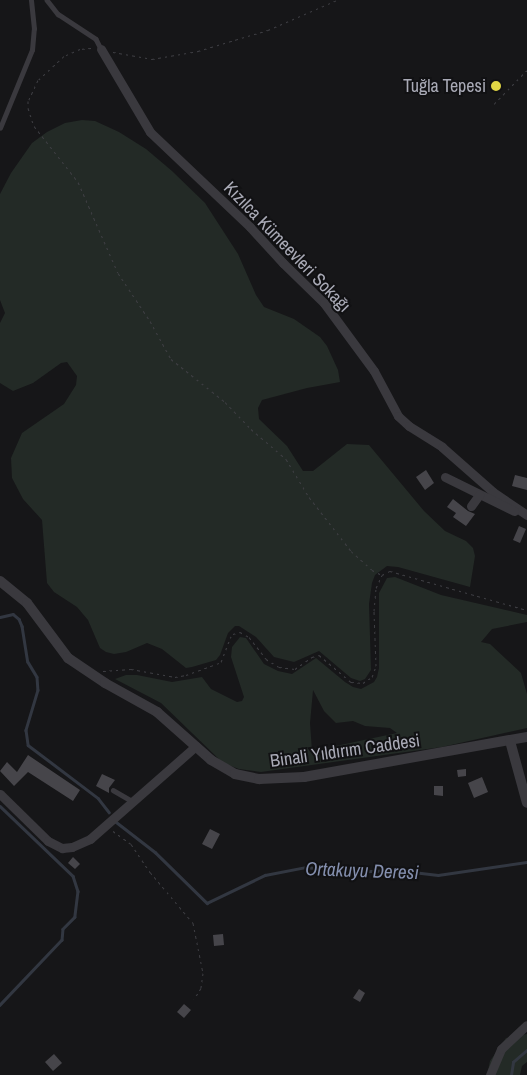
<!DOCTYPE html>
<html>
<head>
<meta charset="utf-8">
<style>
  body { margin:0 }
  #map { position:relative; width:527px; height:1075px; overflow:hidden; background:#161618; font-family:"Archivo Narrow",sans-serif }
  div>[style] { position:absolute }
  [style*='--x'] { left:calc(var(--x)*1px); top:calc(var(--y)*1px); width:calc(var(--w)*1px); rotate:calc(var(--a)*1deg) }
  .green>* { inset:0; background:#232a26 }
  .stream>* { height:2.5px; margin:-1.25px; padding:0 1.25px; transform-origin:1.25px; border-radius:1.25px; background:#323741 }
  .building>* { inset:0; background:#46454a }
  .path>* { height:1px; margin-top:-0.5px; transform-origin:0; background:repeating-linear-gradient(90deg,#3e3e43 0 2.5px,transparent 0 6.5px) }
  .service>* { height:4.5px; margin:-2.25px; padding:0 2.25px; transform-origin:2.25px; border-radius:2.25px; background:#3a393e }
  .minor>* { height:9px; margin:-4.5px; padding:0 4.5px; transform-origin:4.5px; border-radius:4.5px; background:#3a393e }
  .tertiary>* { height:10px; margin:-5px; padding:0 5px; transform-origin:5px; border-radius:5px; background:#3a393e }
  .dots>* { width:14px; height:14px; translate:-50% -50%; box-sizing:border-box; border:2px solid #111113; border-radius:50% }
  span { translate:-50% -50%; white-space:nowrap; text-align:center; line-height:1.15; -webkit-text-stroke:4px #111113; paint-order:stroke }
  .poi-label { font-size:18px; color:#a9aab6 }
  .right { translate:-100% -50%; text-align:right }
  .street-label { font-size:18px; color:#a9aab6 }
  .water-label { font-size:19px; color:#848fae; font-style:italic }
</style>
</head>
<body>
<div id="map">
  <div class="green">
    <div style="clip-path:polygon(82px 120px,95px 121px,119px 132px,146px 149px,172px 171px,205px 203px,238px 254px,256px 295px,264px 307px,294px 319px,320px 337px,327px 346px,338px 370px,340px 382px,307px 388px,262px 400px,258px 408px,259px 419px,287px 446px,303px 471px,313px 471px,347px 444px,369px 445px,424px 511px,445px 531px,466px 541px,473px 548px,475px 556px,470px 587px,398px 567px,387px 566px,375px 575px,372px 583px,369px 604px,371px 670px,365px 679px,360px 681px,351px 678px,319px 651px,294px 662px,274px 657px,256px 637px,239px 626px,235px 626px,228px 633px,220px 655px,216px 660px,192px 667px,186px 668px,162px 649px,147px 643px,126px 652px,114px 654px,106px 652px,100px 648px,88px 620px,77px 607px,54px 592px,47px 583px,42px 520px,23px 499px,12px 478px,11px 458px,22px 433px,64px 404px,76px 385px,77px 376px,67px 362px,61px 363px,33px 383px,13px 391px,0 383px,0 323px,5px 313px,0 300px,0 194px,11px 173px,32px 143px,47px 132px,65px 123px)"></div>
    <div style="clip-path:polygon(evenodd,395px 577px,441px 595px,527px 615px,527px 622px,492px 629px,481px 642px,490px 644px,521px 673px,527px 694px,527px 728px,442px 747px,261px 772px,239px 769px,223px 763px,161px 703px,115px 679px,126px 675px,137px 675px,172px 682px,202px 677px,211px 689px,237px 702px,242px 701px,244px 697px,231px 657px,232px 647px,240px 637px,246px 638px,264px 664px,278px 671px,292px 674px,316px 658px,345px 682px,353px 687px,361px 689px,374px 682px,377px 677px,379px 668px,379px 593px,387px 578px,395px 577px,313px 690px,324px 711px,336px 723px,353px 721px,365px 726px,390px 728px,397px 733px,312px 751px,310px 723px,313px 690px)"></div>
    <div style="clip-path:polygon(527px 1034px,527px 1062px,522px 1066px,520px 1075px,487px 1075px,490px 1061px,506px 1038px)"></div>
  </div>
  <div class="stream">
    <div style="--x:0;--y:617;--w:13;--a:-13"></div>
    <div style="--x:13;--y:614;--w:8;--a:40"></div>
    <div style="--x:19;--y:619;--w:8;--a:67"></div>
    <div style="--x:22;--y:626;--w:36;--a:81"></div>
    <div style="--x:28;--y:662;--w:17;--a:59"></div>
    <div style="--x:37;--y:677;--w:13;--a:86"></div>
    <div style="--x:38;--y:690;--w:42;--a:106.7"></div>
    <div style="--x:26;--y:730;--w:15;--a:82"></div>
    <div style="--x:28;--y:745;--w:88;--a:37.1"></div>
    <div style="--x:98;--y:798;--w:18;--a:52"></div>
    <div style="--x:0;--y:806;--w:101;--a:43.8"></div>
    <div style="--x:73;--y:876;--w:16;--a:72"></div>
    <div style="--x:78;--y:891;--w:26;--a:97"></div>
    <div style="--x:75;--y:917;--w:17;--a:135"></div>
    <div style="--x:63;--y:929;--w:11;--a:95"></div>
    <div style="--x:62;--y:940;--w:90;--a:133.6"></div>
    <div style="--x:115;--y:821;--w:51;--a:37.8"></div>
    <div style="--x:155;--y:852;--w:73;--a:44.4"></div>
    <div style="--x:207;--y:903;--w:64;--a:-25.8"></div>
    <div style="--x:265;--y:875;--w:42;--a:-11"></div>
    <div style="--x:306;--y:867;--w:41;--a:7"></div>
    <div style="--x:347;--y:872;--w:49;--a:-2.3"></div>
    <div style="--x:396;--y:870;--w:42;--a:6.8"></div>
    <div style="--x:438;--y:875;--w:90;--a:-8.3"></div>
    <div style="--x:511;--y:1075;--w:13;--a:-81"></div>
    <div style="--x:513;--y:1062;--w:18;--a:-41"></div>
  </div>
  <div class="building">
    <div style="clip-path:polygon(426px 470px,434px 483px,425px 490px,416px 477px)"></div>
    <div style="clip-path:polygon(515px 475px,527px 478px,527px 490px,512px 486px)"></div>
    <div style="clip-path:polygon(453px 499px,468px 511px,475px 514px,466px 526px,453px 517px,456px 513px,447px 507px)"></div>
    <div style="clip-path:polygon(519px 526px,526px 529px,520px 543px,513px 540px)"></div>
    <div style="clip-path:polygon(28px 755px,80px 790px,73px 801px,28px 772px,14px 786px,0 771px,7px 762px,17px 772px)"></div>
    <div style="clip-path:polygon(466px 769px,466px 776px,458px 777px,457px 770px)"></div>
    <div style="clip-path:polygon(102px 774px,115px 780px,109px 788px,109px 793px,96px 786px)"></div>
    <div style="clip-path:polygon(482px 777px,488px 792px,474px 798px,468px 783px)"></div>
    <div style="clip-path:polygon(434px 786px,443px 786px,443px 796px,434px 795px)"></div>
    <div style="clip-path:polygon(210px 829px,220px 834px,212px 849px,202px 844px)"></div>
    <div style="clip-path:polygon(73px 857px,80px 864px,75px 869px,68px 863px)"></div>
    <div style="clip-path:polygon(223px 934px,224px 945px,214px 946px,213px 935px)"></div>
    <div style="clip-path:polygon(359px 989px,365px 993px,360px 1002px,353px 998px)"></div>
    <div style="clip-path:polygon(184px 1004px,191px 1010px,184px 1018px,177px 1012px)"></div>
    <div style="clip-path:polygon(54px 1054px,62px 1063px,53px 1071px,45px 1062px)"></div>
  </div>
  <div class="path">
    <div style="--x:91;--y:48;--w:11;--a:175"></div>
    <div style="--x:80;--y:49;--w:17;--a:156"></div>
    <div style="--x:64;--y:56;--w:35;--a:137"></div>
    <div style="--x:38;--y:80;--w:23;--a:115"></div>
    <div style="--x:28;--y:101;--w:7;--a:90"></div>
    <div style="--x:28;--y:108;--w:19;--a:72"></div>
    <div style="--x:34;--y:126;--w:71;--a:51.8"></div>
    <div style="--x:78;--y:182;--w:99;--a:66.3"></div>
    <div style="--x:118;--y:273;--w:58;--a:56.3"></div>
    <div style="--x:150;--y:321;--w:43;--a:61.1"></div>
    <div style="--x:171;--y:359;--w:69;--a:38.5"></div>
    <div style="--x:225;--y:402;--w:37;--a:46"></div>
    <div style="--x:251;--y:429;--w:46;--a:40.6"></div>
    <div style="--x:286;--y:459;--w:44;--a:58.8"></div>
    <div style="--x:309;--y:497;--w:68;--a:52.1"></div>
    <div style="--x:351;--y:551;--w:28;--a:42"></div>
    <div style="--x:372;--y:570;--w:11;--a:27"></div>
    <div style="--x:113;--y:52;--w:40;--a:10"></div>
    <div style="--x:152;--y:59;--w:47;--a:-9.9"></div>
    <div style="--x:198;--y:51;--w:73;--a:-16.7"></div>
    <div style="--x:268;--y:30;--w:75;--a:-23.5"></div>
    <div style="--x:494;--y:104;--w:47;--a:-45.9"></div>
    <div style="--x:103;--y:671;--w:28;--a:-4"></div>
    <div style="--x:131;--y:669;--w:45;--a:10.3"></div>
    <div style="--x:175;--y:677;--w:11;--a:-10"></div>
    <div style="--x:186;--y:675;--w:37;--a:-20"></div>
    <div style="--x:221;--y:662;--w:26;--a:-69"></div>
    <div style="--x:230;--y:638;--w:5;--a:-53"></div>
    <div style="--x:233;--y:634;--w:7;--a:-16"></div>
    <div style="--x:240;--y:632;--w:10;--a:29"></div>
    <div style="--x:249;--y:637;--w:28;--a:52"></div>
    <div style="--x:266;--y:659;--w:15;--a:32"></div>
    <div style="--x:279;--y:667;--w:16;--a:7"></div>
    <div style="--x:295;--y:669;--w:21;--a:-35"></div>
    <div style="--x:312;--y:657;--w:7;--a:-16"></div>
    <div style="--x:319;--y:655;--w:42;--a:40.2"></div>
    <div style="--x:351;--y:682;--w:12;--a:5"></div>
    <div style="--x:363;--y:683;--w:11;--a:-34"></div>
    <div style="--x:372;--y:677;--w:12;--a:-70"></div>
    <div style="--x:376;--y:666;--w:55;--a:-92.1"></div>
    <div style="--x:374;--y:611;--w:23;--a:-85"></div>
    <div style="--x:376;--y:588;--w:14;--a:-65"></div>
    <div style="--x:382;--y:575;--w:9;--a:-27"></div>
    <div style="--x:390;--y:571;--w:142;--a:15.9"></div>
    <div style="--x:113;--y:831;--w:22;--a:36"></div>
    <div style="--x:131;--y:844;--w:34;--a:56"></div>
    <div style="--x:150;--y:872;--w:67;--a:49.9"></div>
    <div style="--x:193;--y:923;--w:51;--a:78.7"></div>
    <div style="--x:203;--y:973;--w:15;--a:98"></div>
    <div style="--x:201;--y:988;--w:13;--a:122"></div>
  </div>
  <div class="service">
    <div style="--x:47;--y:0;--w:18;--a:52"></div>
    <div style="--x:58;--y:14;--w:45;--a:33.3"></div>
    <div style="--x:96;--y:39;--w:11;--a:63"></div>
    <div style="--x:0;--y:128;--w:84;--a:-67.7"></div>
    <div style="--x:32;--y:50;--w:21;--a:-85"></div>
    <div style="--x:34;--y:29;--w:29;--a:-96"></div>
    <div style="--x:113;--y:790;--w:22;--a:30"></div>
  </div>
  <div class="minor">
    <div style="--x:101;--y:49;--w:96;--a:59.4"></div>
    <div style="--x:150;--y:132;--w:138;--a:43.5"></div>
    <div style="--x:250;--y:227;--w:49;--a:47.5"></div>
    <div style="--x:283;--y:263;--w:57;--a:44.3"></div>
    <div style="--x:324;--y:303;--w:84;--a:53.7"></div>
    <div style="--x:374;--y:371;--w:51;--a:61.9"></div>
    <div style="--x:398;--y:416;--w:15;--a:42"></div>
    <div style="--x:409;--y:426;--w:39;--a:32"></div>
    <div style="--x:442;--y:447;--w:68;--a:41.4"></div>
    <div style="--x:493;--y:492;--w:41;--a:34.1"></div>
    <div style="--x:445;--y:477;--w:77;--a:26.2"></div>
    <div style="--x:471;--y:506;--w:14;--a:-54"></div>
    <div style="--x:0;--y:794;--w:67;--a:44.4"></div>
    <div style="--x:48;--y:841;--w:16;--a:27"></div>
    <div style="--x:62;--y:848;--w:10;--a:-6"></div>
    <div style="--x:72;--y:847;--w:20;--a:-24"></div>
    <div style="--x:90;--y:839;--w:141;--a:-41.3"></div>
    <div style="--x:490;--y:1075;--w:28;--a:-67"></div>
    <div style="--x:501;--y:1049;--w:35;--a:-43"></div>
  </div>
  <div class="tertiary">
    <div style="--x:0;--y:581;--w:35;--a:39"></div>
    <div style="--x:27;--y:603;--w:69;--a:53.3"></div>
    <div style="--x:68;--y:658;--w:45;--a:34"></div>
    <div style="--x:105;--y:683;--w:60;--a:29.1"></div>
    <div style="--x:157;--y:712;--w:72;--a:41.6"></div>
    <div style="--x:211;--y:760;--w:28;--a:30"></div>
    <div style="--x:235;--y:774;--w:25;--a:12"></div>
    <div style="--x:259;--y:779;--w:45;--a:-2.5"></div>
    <div style="--x:304;--y:777;--w:227;--a:-10.2"></div>
    <div style="--x:510;--y:741;--w:64;--a:74.7"></div>
  </div>
  <div class="dots">
    <div style="left:496px;top:86px;background:#e1d645"></div>
  </div>
  <div class="poi-label">
    <span class="right" style="left:486px;top:86px">Tuğla Tepesi</span>
  </div>
  <div class="street-label">
    <span style="left:287px;top:247px;rotate:46deg">Kızılca Kümeevleri Sokağı</span>
    <span style="left:345px;top:751px;rotate:-8deg">Binali Yıldırım Caddesi</span>
  </div>
  <div class="water-label">
    <span style="left:362px;top:871px;rotate:2deg">Ortakuyu Deresi</span>
  </div>
</div>
</body>
</html>
